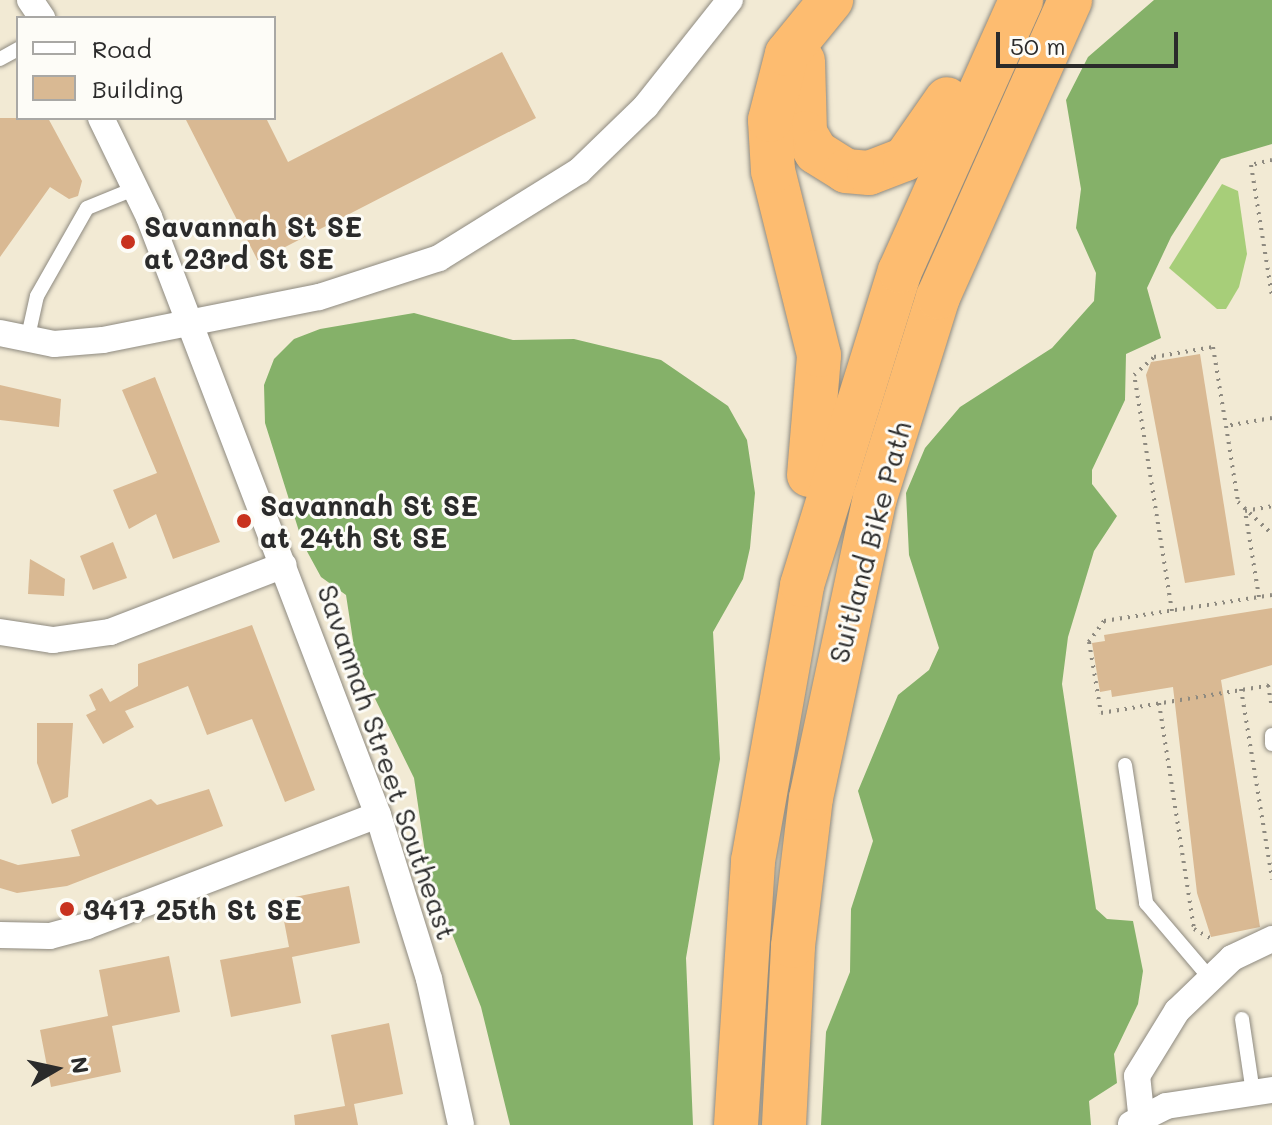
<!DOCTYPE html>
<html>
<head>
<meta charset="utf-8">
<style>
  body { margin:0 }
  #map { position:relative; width:1272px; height:1125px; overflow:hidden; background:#f2ead4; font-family:Mali,sans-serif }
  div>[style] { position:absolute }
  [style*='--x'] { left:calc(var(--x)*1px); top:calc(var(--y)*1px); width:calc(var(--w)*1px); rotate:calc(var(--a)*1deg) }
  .green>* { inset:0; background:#a7ce79 }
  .forest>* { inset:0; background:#85b169 }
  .building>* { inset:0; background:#d9b993 }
  .path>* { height:4px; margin-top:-2px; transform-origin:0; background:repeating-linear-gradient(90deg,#8e8a80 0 2px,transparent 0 8px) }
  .roads { filter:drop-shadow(0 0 2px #8e8a80) drop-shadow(0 0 2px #8e8a80) }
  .service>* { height:14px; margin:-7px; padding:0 7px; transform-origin:7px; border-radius:7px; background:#fff }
  .minor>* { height:26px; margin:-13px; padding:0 13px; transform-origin:13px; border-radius:13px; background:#fff }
  .trunk>* { height:44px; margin:-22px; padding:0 22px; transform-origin:22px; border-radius:22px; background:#fdbc70 }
  .dots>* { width:22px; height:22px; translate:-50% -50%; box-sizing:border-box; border:4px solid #fdfcf7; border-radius:50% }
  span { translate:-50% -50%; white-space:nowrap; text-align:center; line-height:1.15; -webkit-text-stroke:6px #fdfcf7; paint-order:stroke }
  .poi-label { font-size:28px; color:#2b2b2b; font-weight:700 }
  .left { translate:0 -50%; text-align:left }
  .street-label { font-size:28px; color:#2b2b2b }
  .legend { position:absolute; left:16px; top:16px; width:260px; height:104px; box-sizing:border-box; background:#fdfcf7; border:2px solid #a9a8a5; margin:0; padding:10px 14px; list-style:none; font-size:24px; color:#2b2b2b }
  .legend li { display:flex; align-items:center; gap:16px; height:40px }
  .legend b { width:40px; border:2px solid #a9a8a5 }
  .north { position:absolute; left:16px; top:1029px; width:80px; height:80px; -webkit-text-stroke:6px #fdfcf7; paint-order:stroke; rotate:81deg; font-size:22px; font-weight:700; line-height:32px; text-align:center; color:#2b2b2b }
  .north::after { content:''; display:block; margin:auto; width:28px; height:36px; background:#2b2b2b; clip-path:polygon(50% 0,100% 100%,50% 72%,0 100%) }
  .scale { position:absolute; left:996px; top:32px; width:182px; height:36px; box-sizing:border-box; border:4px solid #2b2b2b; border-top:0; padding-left:10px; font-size:24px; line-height:28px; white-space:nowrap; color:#2b2b2b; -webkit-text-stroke:6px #fdfcf7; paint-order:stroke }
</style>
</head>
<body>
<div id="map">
  <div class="green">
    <div style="clip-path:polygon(1222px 184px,1238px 191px,1247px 254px,1239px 287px,1226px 309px,1217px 309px,1169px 268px)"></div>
  </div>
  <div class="forest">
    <div style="clip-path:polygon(1154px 0,1272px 0,1272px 144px,1221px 159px,1171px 237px,1147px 288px,1161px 338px,1126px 354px,1125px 400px,1092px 470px,1092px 484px,1117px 516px,1094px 551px,1068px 637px,1062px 684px,1096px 909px,1107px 919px,1133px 921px,1143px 971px,1138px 1004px,1114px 1054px,1117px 1083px,1089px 1101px,1091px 1125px,821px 1125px,826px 1032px,850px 972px,851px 909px,873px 841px,858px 791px,898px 695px,929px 670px,939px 648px,909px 555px,906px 493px,925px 448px,960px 407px,1052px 348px,1094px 301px,1096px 273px,1076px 228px,1081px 189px,1066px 100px,1088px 57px)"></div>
    <div style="clip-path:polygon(414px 313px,513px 340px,574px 339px,661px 360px,728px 406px,747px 440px,755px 493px,750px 548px,743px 579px,713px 632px,720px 759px,686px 958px,693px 1125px,510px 1125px,481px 1007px,428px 873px,414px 778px,356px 660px,346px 595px,321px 577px,303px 544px,265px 423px,264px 385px,274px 359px,294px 339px,320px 329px)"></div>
  </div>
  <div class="building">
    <div style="clip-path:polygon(502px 52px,536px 118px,258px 261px,185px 118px,266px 118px,288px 162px)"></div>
    <div style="clip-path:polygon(0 118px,48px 118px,82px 181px,78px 196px,69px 199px,50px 187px,0 257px)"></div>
    <div style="clip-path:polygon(1200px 354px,1235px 575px,1185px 583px,1146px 375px,1151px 362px)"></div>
    <div style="clip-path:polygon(155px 377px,220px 542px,173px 559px,156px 514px,129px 529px,113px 490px,157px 473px,122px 390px)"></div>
    <div style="clip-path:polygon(0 385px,61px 399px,59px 427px,0 420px)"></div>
    <div style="clip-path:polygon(113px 542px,127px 578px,93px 590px,80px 556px)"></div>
    <div style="clip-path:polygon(30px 559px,65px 579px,64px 596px,28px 594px)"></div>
    <div style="clip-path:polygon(1272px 608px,1272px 665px,1221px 680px,1260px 927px,1211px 937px,1197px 893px,1173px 687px,1112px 697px,1111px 690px,1100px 692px,1092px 643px,1105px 641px,1104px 635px)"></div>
    <div style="clip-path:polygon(252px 625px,315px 790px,285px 802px,252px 719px,207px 735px,188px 686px,125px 711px,134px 727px,103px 744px,86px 715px,96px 710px,89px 695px,102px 688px,110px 702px,138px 686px,138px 664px)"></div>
    <div style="clip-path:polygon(37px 723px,73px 723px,68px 797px,52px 804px,37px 763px)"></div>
    <div style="clip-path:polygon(209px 789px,223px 826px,67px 886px,17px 893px,0 888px,0 859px,18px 865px,80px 856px,71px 830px,151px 799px,157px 805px)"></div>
    <div style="clip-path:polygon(349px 886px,360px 943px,292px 957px,301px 1003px,231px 1017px,220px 960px,289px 947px,280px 900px)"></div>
    <div style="clip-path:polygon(169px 956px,180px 1012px,112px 1026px,121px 1072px,51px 1087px,40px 1030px,108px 1016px,99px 970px)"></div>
    <div style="clip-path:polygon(389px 1023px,403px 1094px,354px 1104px,358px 1125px,295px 1125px,294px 1115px,345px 1106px,331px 1035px)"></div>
  </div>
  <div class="path">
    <div style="--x:1272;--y:160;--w:22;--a:167"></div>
    <div style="--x:1251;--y:165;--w:133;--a:80.9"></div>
    <div style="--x:1272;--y:418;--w:47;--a:170.1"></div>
    <div style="--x:1226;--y:426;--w:77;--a:81"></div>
    <div style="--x:1238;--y:502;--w:47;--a:43.3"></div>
    <div style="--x:1272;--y:595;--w:170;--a:171.2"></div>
    <div style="--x:1104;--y:621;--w:26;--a:126"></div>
    <div style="--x:1089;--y:642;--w:72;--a:80.4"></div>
    <div style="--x:1101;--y:713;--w:173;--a:-9.3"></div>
    <div style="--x:1259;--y:597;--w:87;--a:-99.2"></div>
    <div style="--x:1245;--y:511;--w:27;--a:-10"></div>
    <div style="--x:1172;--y:611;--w:239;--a:-99.1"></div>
    <div style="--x:1134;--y:375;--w:27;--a:-42"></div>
    <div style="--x:1154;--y:357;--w:60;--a:-9.6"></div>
    <div style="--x:1213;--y:347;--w:80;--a:80.7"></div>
    <div style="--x:1268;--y:685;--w:23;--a:80"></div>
    <div style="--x:1241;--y:689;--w:193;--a:80.7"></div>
    <div style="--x:1159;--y:703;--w:229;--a:81.2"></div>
    <div style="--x:1194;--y:929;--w:18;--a:29"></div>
  </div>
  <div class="roads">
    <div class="service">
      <div style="--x:0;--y:59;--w:21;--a:-29"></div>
      <div style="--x:27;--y:341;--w:46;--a:-77.5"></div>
      <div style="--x:37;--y:296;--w:101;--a:-60.4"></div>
      <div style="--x:87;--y:208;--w:53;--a:-22.2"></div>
      <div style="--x:1272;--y:735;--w:9;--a:90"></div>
      <div style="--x:1125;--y:765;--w:140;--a:81.3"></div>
      <div style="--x:1146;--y:903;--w:97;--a:49.6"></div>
      <div style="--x:1242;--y:1019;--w:75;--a:81.5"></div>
    </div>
    <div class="minor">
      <div style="--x:30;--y:0;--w:22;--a:56"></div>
      <div style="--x:101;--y:118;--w:110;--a:64.1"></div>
      <div style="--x:149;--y:217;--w:640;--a:69.05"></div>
      <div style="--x:378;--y:815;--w:172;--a:72.7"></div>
      <div style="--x:429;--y:979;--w:149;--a:77.6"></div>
      <div style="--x:0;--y:333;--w:55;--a:11.5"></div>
      <div style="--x:54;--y:344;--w:49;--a:-4.7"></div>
      <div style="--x:103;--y:340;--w:220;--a:-11.3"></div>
      <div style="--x:319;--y:297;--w:126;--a:-18"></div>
      <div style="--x:439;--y:258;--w:165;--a:-31.9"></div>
      <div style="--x:579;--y:171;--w:93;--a:-44.1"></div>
      <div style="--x:646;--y:106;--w:135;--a:-51.6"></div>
      <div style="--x:0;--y:632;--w:54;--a:8.6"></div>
      <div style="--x:53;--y:640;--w:58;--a:-8"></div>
      <div style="--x:110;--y:632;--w:186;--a:-21.1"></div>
      <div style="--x:0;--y:935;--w:50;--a:1.1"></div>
      <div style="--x:50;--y:936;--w:38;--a:-15"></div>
      <div style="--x:87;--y:926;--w:311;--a:-20.9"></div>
      <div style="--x:1141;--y:1113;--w:37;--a:-96"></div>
      <div style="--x:1137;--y:1076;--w:76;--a:-58.4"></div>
      <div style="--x:1177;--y:1011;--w:76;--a:-43.9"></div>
      <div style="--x:1232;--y:958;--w:44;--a:-25.4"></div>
      <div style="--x:1131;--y:1124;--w:39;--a:-27"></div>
      <div style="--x:1166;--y:1106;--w:107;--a:-8.6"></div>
    </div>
    <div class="trunk">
      <div style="--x:803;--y:61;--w:72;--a:88.4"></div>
      <div style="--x:805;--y:133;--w:22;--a:60"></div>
      <div style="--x:816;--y:152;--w:36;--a:32"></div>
      <div style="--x:846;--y:171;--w:23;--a:5"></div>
      <div style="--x:869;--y:173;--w:39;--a:-21"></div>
      <div style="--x:905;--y:159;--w:73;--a:-55"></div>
      <div style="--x:809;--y:475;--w:120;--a:-85.2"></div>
      <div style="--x:819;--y:355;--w:190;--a:-104"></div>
      <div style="--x:773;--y:171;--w:51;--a:-93.4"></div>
      <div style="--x:770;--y:120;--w:68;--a:-75.6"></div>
      <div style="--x:787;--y:54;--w:70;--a:-50.8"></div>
      <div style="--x:736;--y:1125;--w:265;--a:-86.3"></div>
      <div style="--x:753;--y:861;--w:280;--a:-79.9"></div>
      <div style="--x:802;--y:585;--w:329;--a:-72.7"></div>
      <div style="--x:900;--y:271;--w:297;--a:-65.9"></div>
      <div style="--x:784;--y:1125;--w:179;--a:-87.1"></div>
      <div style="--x:793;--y:946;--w:149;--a:-83.1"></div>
      <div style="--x:811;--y:798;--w:307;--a:-78"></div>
      <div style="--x:875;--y:498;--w:211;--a:-72.6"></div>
      <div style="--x:938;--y:297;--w:325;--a:-66"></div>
    </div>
  </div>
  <div class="dots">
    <div style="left:128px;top:242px;background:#c8321e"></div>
    <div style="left:244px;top:521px;background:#c8321e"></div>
    <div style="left:67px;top:909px;background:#c8321e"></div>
  </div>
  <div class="poi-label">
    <span class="left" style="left:144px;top:242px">Savannah St SE<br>at 23rd St SE</span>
    <span class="left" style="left:260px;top:521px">Savannah St SE<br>at 24th St SE</span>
    <span class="left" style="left:83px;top:909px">3417 25th St SE</span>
  </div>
  <div class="street-label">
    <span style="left:869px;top:542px;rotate:-75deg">Suitland Bike Path</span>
    <span style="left:388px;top:762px;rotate:71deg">Savannah Street Southeast</span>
  </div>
  <ul class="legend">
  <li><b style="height:10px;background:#fff"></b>Road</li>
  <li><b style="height:22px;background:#d9b993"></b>Building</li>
  </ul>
  <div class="north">N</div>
  <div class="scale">50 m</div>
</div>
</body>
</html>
